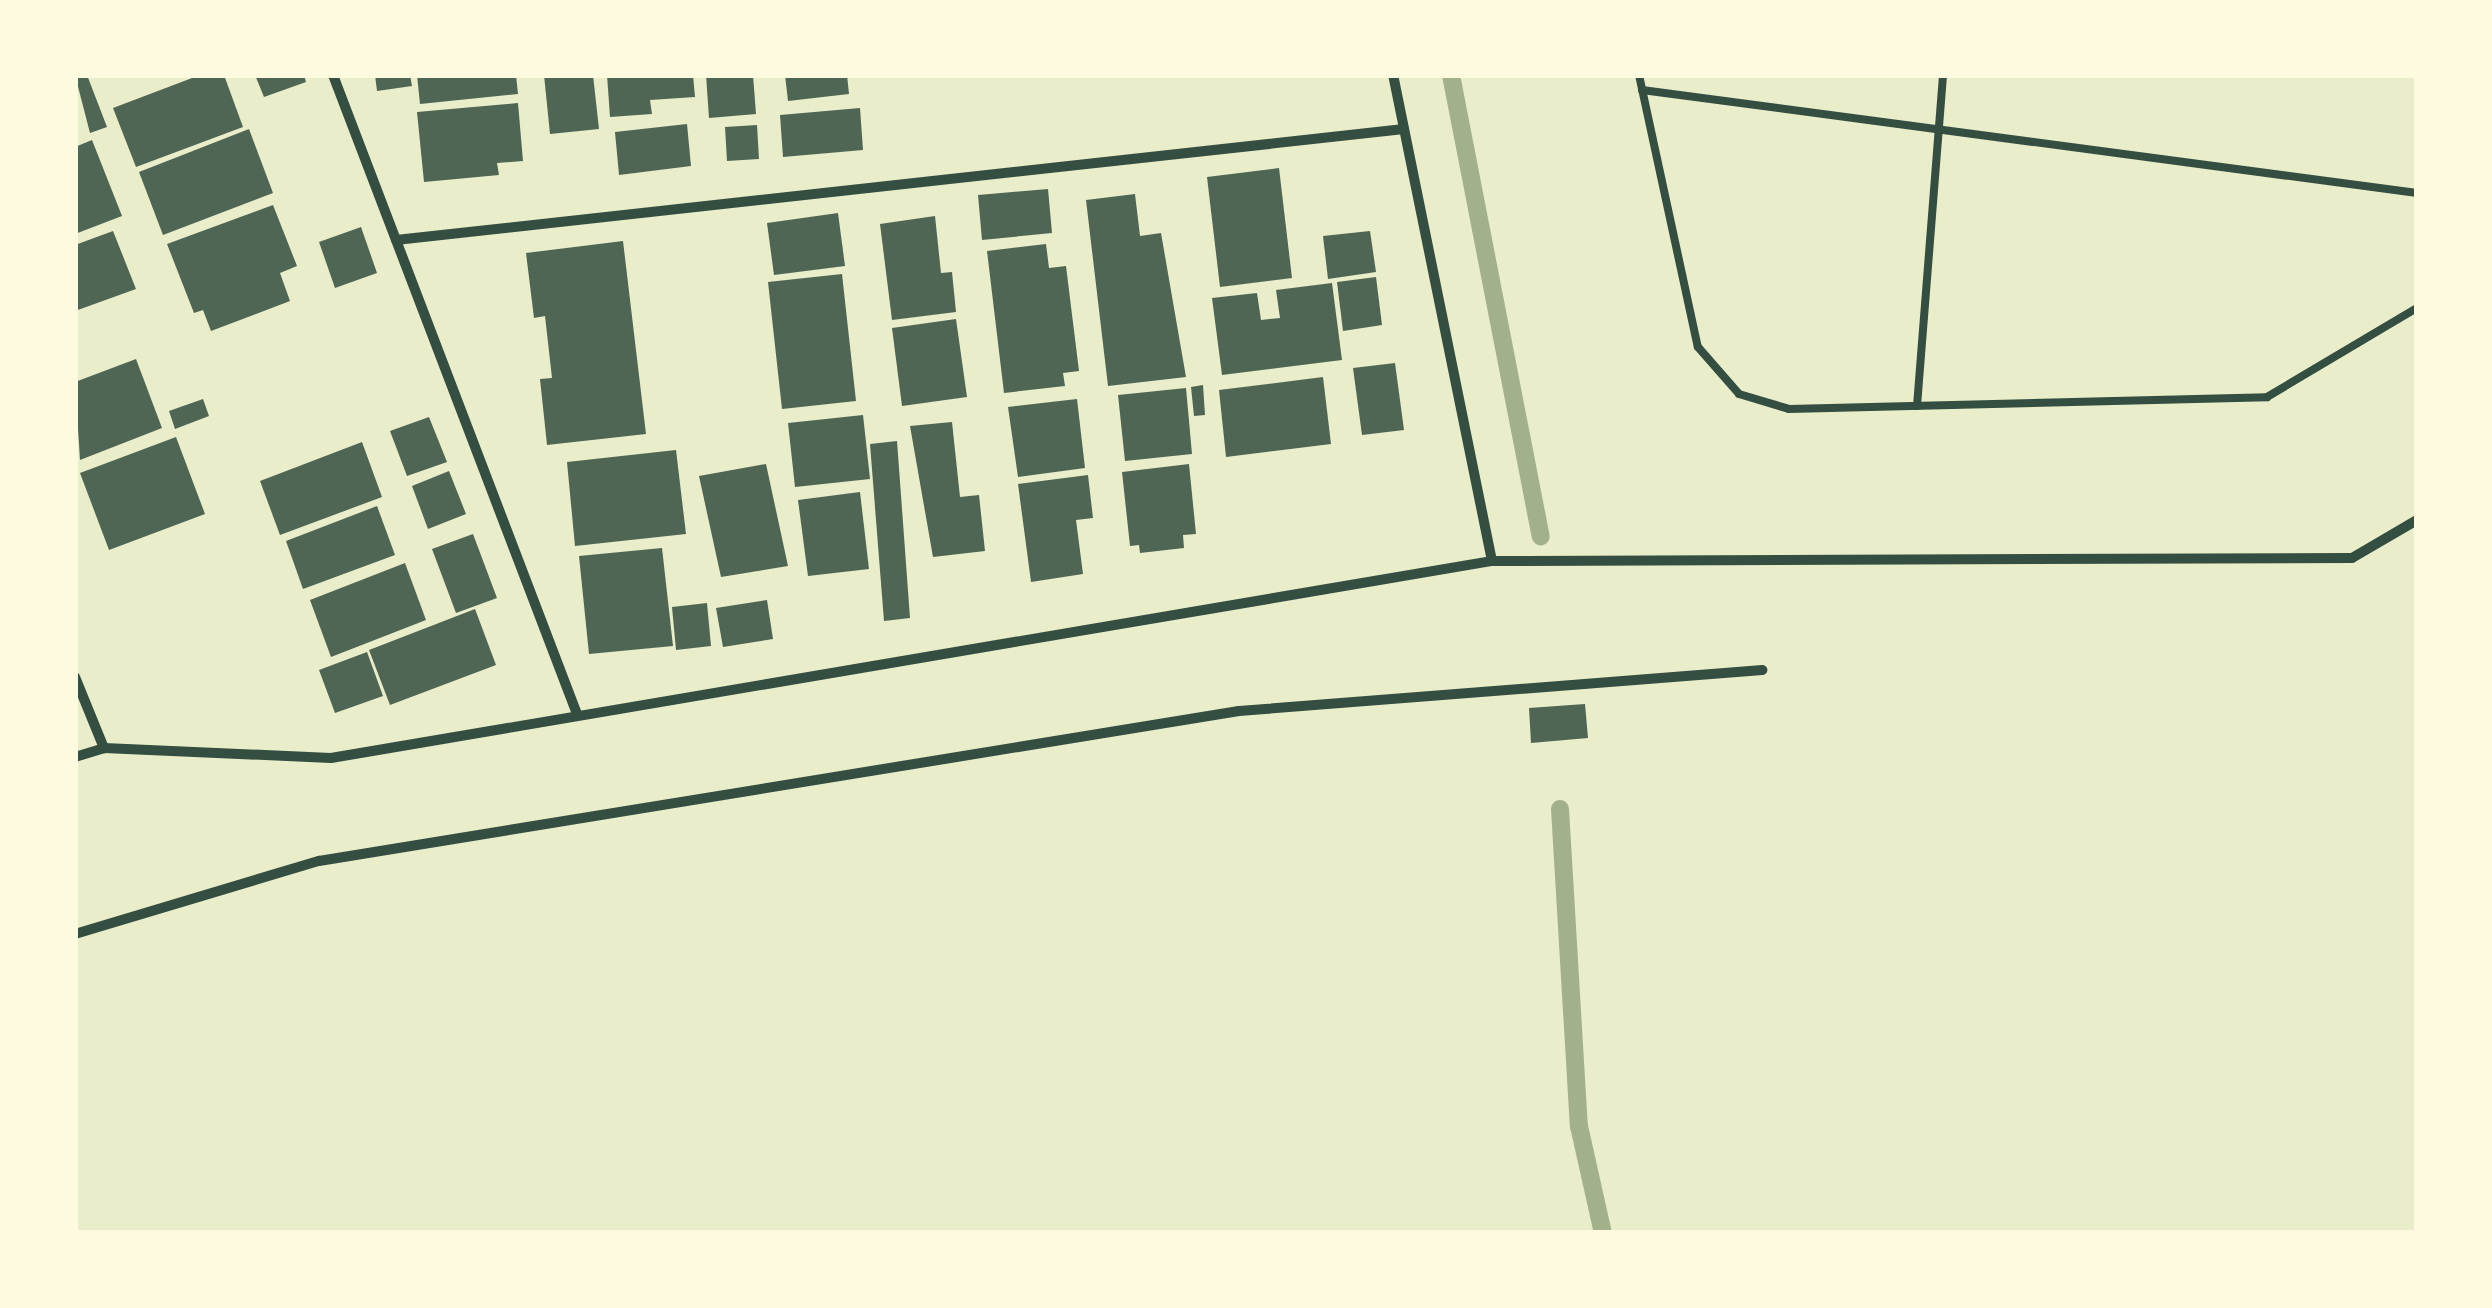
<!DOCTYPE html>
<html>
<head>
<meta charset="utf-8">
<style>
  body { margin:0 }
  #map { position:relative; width:2492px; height:1308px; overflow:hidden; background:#e9edc9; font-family:"Space Grotesk",sans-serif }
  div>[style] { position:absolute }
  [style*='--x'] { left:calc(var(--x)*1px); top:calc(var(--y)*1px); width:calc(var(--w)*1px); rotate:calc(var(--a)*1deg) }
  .stream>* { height:18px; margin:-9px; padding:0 9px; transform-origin:9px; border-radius:9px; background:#a3b18a }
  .building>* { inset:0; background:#4f6655 }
  .service>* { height:8px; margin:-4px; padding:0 4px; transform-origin:4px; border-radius:4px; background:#344e41 }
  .minor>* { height:10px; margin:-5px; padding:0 5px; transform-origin:5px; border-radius:5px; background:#344e41 }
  span { translate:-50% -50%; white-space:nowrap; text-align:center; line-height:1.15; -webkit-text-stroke:10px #fefae0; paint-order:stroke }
  .frame { position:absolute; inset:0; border:78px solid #fefae0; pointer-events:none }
</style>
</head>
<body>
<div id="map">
  <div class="stream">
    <div style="--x:1451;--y:75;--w:470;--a:79"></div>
    <div style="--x:1560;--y:809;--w:318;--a:86.6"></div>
    <div style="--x:1579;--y:1126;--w:110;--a:77.4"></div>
  </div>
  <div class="building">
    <div style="clip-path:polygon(75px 75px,87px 75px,107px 127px,90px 133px)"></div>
    <div style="clip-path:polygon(200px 75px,224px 75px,243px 127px,136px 167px,113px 108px)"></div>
    <div style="clip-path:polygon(255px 75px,304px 75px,306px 82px,264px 97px)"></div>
    <div style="clip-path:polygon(375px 75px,410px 75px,412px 86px,377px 91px)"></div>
    <div style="clip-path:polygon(417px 75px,516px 75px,518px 94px,420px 104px)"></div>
    <div style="clip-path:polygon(544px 75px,593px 75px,599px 129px,550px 134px)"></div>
    <div style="clip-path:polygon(607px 75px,693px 75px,695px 97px,650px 100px,652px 114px,610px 117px)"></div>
    <div style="clip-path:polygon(706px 75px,753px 75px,756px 114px,709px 118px)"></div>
    <div style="clip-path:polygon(785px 75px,847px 75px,849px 94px,788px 101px)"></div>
    <div style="clip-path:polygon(518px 103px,523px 161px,497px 163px,499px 175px,424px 182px,417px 112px)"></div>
    <div style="clip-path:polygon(860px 108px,863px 150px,783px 157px,780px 115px)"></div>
    <div style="clip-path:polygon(687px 124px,691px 166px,619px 175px,615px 132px)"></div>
    <div style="clip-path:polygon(757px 125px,759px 159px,727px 161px,725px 127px)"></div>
    <div style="clip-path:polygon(249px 129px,273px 193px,163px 235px,139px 172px)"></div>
    <div style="clip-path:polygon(92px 140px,122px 216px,75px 234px,75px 147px)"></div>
    <div style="clip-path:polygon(1279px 168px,1292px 278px,1220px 287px,1207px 177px)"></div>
    <div style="clip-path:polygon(1048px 189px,1052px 233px,982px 240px,978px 195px)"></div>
    <div style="clip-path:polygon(1135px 194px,1140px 236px,1161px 233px,1186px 377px,1108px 386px,1086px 200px)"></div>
    <div style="clip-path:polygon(273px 205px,297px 266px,280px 273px,290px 301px,211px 331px,203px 310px,194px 313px,167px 244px)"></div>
    <div style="clip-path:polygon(838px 213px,845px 266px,774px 275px,767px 223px)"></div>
    <div style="clip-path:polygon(935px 216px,941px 273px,952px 272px,956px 312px,892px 320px,880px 224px)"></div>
    <div style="clip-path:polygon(361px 227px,377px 273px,335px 288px,319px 242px)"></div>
    <div style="clip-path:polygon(113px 231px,136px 289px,75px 311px,75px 245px)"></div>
    <div style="clip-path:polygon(1370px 231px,1376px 272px,1328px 279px,1323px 236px)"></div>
    <div style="clip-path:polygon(623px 241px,646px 434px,547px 445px,540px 379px,552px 378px,545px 316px,534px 318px,526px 253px)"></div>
    <div style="clip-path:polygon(1046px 244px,1049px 268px,1066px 266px,1079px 371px,1063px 373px,1065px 386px,1004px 393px,987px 251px)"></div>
    <div style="clip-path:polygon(842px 274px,856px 401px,782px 409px,768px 282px)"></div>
    <div style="clip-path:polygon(1376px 277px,1382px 325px,1343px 331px,1337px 282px)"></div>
    <div style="clip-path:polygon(1332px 283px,1342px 360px,1222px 375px,1212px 298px,1257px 293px,1261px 320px,1280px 318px,1276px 290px)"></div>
    <div style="clip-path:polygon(956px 319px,967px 397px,902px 406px,892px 328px)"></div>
    <div style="clip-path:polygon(136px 359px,162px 428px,80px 460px,75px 382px)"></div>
    <div style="clip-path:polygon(1395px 363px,1404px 430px,1362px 435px,1353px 368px)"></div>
    <div style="clip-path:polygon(1323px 377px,1331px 444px,1226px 457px,1219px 390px)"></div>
    <div style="clip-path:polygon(1203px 385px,1205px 415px,1194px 416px,1191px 387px)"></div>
    <div style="clip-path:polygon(1186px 388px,1192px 454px,1125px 461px,1118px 395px)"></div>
    <div style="clip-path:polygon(203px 399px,209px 416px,175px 429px,169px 411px)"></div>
    <div style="clip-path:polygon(1077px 399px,1085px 468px,1018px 477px,1008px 407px)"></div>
    <div style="clip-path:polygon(863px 415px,870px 479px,795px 487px,788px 423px)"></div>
    <div style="clip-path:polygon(429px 417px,447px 462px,407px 476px,390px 431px)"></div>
    <div style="clip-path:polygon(952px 422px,960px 497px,979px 495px,985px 551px,933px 557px,910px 426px)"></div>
    <div style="clip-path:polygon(176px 437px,205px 514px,109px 550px,80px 473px)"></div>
    <div style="clip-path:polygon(897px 441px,910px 618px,884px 621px,870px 444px)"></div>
    <div style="clip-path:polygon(362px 442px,382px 497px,280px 535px,260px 481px)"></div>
    <div style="clip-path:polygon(676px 450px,686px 534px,575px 546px,567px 462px)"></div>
    <div style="clip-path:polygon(766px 464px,788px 566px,721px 577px,699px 476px)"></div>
    <div style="clip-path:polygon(1189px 464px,1196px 534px,1183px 535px,1184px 548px,1140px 553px,1139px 545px,1130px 546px,1122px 472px)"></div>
    <div style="clip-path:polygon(449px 471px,466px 514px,428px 529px,412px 486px)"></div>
    <div style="clip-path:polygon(1088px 475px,1093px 518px,1076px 520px,1083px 574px,1031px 582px,1018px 484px)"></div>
    <div style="clip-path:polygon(860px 492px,869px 569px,808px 576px,798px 500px)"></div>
    <div style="clip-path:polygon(377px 506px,395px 555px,303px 589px,286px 541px)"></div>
    <div style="clip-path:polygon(473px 534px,497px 598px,456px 613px,432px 549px)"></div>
    <div style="clip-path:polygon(662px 548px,673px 646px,589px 654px,579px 556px)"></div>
    <div style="clip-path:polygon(405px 563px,426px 620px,331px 657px,310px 600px)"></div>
    <div style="clip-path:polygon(767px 600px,773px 639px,723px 647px,716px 608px)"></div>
    <div style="clip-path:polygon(707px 603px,711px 646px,676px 650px,672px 607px)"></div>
    <div style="clip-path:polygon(475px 609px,496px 665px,390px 705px,369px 650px)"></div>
    <div style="clip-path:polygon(367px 652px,383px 696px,335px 713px,319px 670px)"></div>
    <div style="clip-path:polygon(1585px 704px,1588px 738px,1531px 743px,1529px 708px)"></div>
  </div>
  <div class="service">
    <div style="--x:1639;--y:75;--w:278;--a:77.8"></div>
    <div style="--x:1698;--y:347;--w:62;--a:48.9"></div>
    <div style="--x:1739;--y:394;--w:52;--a:16.7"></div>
    <div style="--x:1789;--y:409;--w:478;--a:-1.4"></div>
    <div style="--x:2267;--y:397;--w:174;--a:-30.7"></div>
    <div style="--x:1642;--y:90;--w:782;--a:7.57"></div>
    <div style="--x:1917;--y:406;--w:332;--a:-85.5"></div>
  </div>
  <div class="minor">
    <div style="--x:333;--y:75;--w:684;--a:69.1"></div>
    <div style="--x:396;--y:240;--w:1014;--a:-6.28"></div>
    <div style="--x:1492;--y:561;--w:860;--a:-0.2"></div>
    <div style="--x:2352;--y:558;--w:75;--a:-30.3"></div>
    <div style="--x:75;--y:677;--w:77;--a:67.8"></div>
    <div style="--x:75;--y:757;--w:30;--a:-17"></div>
    <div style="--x:104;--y:748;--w:227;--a:2.5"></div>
    <div style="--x:331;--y:758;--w:1178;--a:-9.63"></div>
    <div style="--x:1492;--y:561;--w:496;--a:-101.5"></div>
    <div style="--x:75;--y:934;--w:255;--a:-16.7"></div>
    <div style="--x:319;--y:861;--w:932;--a:-9.26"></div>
    <div style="--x:1239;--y:711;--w:525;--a:-4.48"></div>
  </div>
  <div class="frame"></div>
</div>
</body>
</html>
